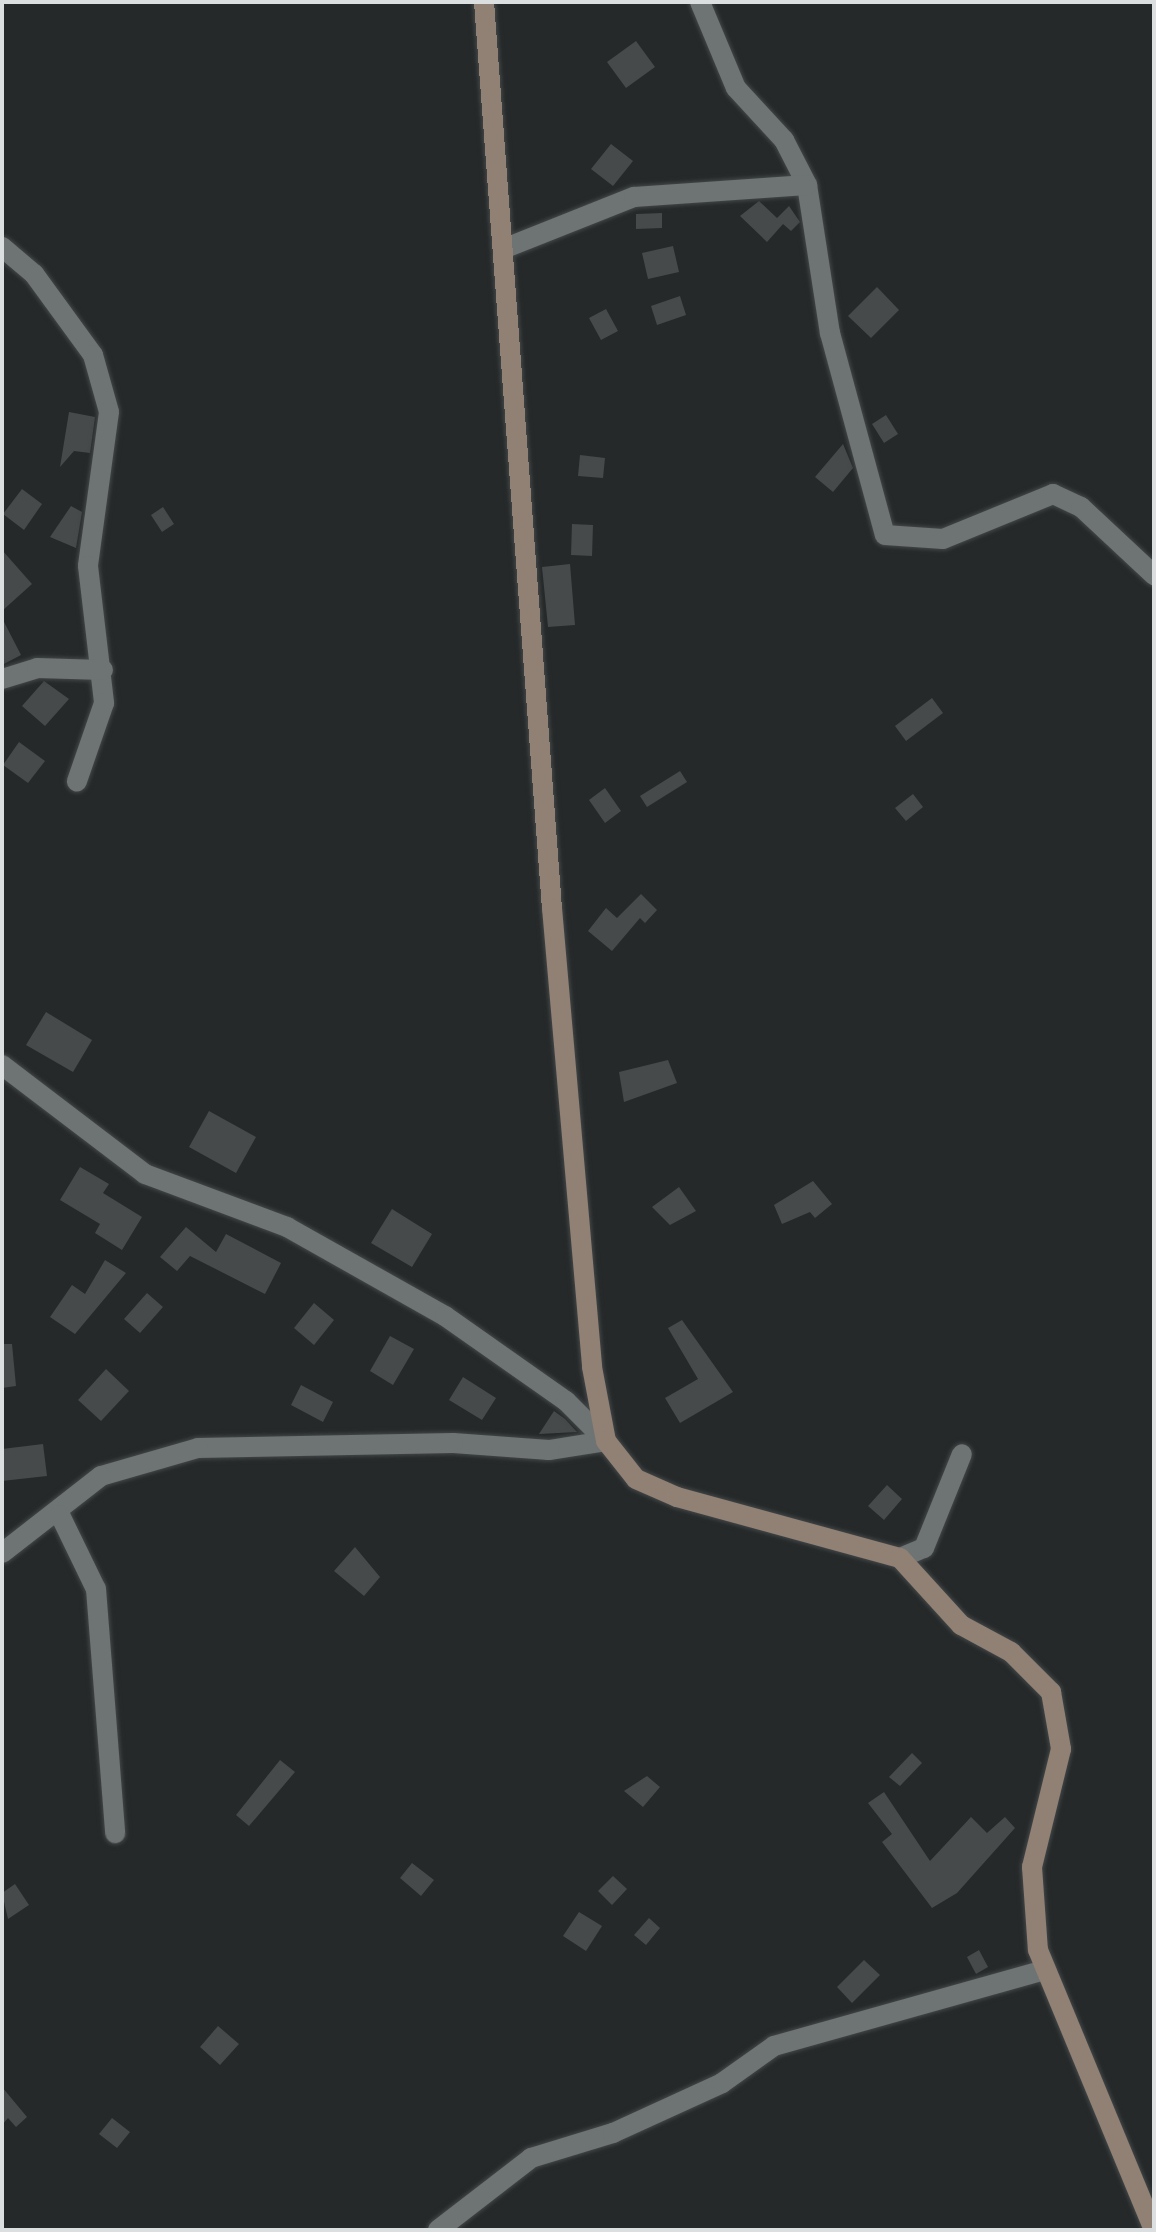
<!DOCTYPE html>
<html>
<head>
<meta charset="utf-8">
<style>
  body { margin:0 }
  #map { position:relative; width:1156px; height:2232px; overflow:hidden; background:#25292a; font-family:"Zilla Slab",serif }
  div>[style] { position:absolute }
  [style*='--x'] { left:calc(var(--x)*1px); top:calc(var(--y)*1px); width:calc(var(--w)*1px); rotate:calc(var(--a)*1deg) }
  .building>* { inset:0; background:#464a4b }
  .roads { filter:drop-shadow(0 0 2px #444748) drop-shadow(0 0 2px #444748) }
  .street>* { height:20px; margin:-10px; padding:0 10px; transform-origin:10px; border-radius:10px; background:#6e7374 }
  .secondary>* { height:20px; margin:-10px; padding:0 10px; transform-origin:10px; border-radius:10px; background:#908174 }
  span { translate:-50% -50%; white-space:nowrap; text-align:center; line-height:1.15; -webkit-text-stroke:8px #1c1f20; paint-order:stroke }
  .frame { position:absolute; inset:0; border:4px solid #dcdfdf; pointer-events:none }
</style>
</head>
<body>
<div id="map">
  <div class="building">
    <div style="clip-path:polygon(636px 41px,655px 67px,626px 88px,607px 62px)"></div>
    <div style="clip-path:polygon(611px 144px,633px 161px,613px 186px,591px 169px)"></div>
    <div style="clip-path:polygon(759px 201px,777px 218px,789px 206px,800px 222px,791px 231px,783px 224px,767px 242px,740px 216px)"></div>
    <div style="clip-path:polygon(662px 213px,662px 228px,636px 229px,636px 214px)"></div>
    <div style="clip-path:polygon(673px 246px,679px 272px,648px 279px,642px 253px)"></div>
    <div style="clip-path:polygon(877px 287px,899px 310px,871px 338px,848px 316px)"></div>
    <div style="clip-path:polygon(680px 296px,686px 315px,657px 325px,651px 306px)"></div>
    <div style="clip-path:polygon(606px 309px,618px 331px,601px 340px,589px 318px)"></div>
    <div style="clip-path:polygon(69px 412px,95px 417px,90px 453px,74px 451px,60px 467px)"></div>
    <div style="clip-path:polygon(886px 415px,898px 434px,884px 443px,872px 424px)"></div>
    <div style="clip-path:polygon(843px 444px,853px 468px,833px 492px,815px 477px)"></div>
    <div style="clip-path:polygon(580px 455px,605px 458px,603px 478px,578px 476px)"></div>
    <div style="clip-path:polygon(22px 489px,42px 504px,24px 530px,3px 514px)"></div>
    <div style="clip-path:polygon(71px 506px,82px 512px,76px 548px,50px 537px)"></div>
    <div style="clip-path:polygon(163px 507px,174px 524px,162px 532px,151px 515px)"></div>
    <div style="clip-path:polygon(572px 524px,593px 525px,592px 556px,571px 555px)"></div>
    <div style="clip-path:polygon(2px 550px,32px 584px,2px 611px)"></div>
    <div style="clip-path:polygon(570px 564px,575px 625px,548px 627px,542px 567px)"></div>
    <div style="clip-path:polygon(2px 618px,21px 655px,2px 665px)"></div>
    <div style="clip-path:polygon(44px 681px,69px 699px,45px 726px,22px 706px)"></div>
    <div style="clip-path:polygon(932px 698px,943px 713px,906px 741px,895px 726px)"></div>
    <div style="clip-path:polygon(19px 742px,45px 761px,28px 783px,3px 765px)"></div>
    <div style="clip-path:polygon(680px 771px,687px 782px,647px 807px,640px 796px)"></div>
    <div style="clip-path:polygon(605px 788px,621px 811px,605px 823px,589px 800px)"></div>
    <div style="clip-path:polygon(913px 794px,923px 807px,906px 821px,895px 808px)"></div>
    <div style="clip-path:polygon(641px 894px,657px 910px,645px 923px,640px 918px,612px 951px,588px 931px,606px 908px,617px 918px)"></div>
    <div style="clip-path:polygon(46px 1012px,92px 1040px,73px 1072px,26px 1045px)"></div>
    <div style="clip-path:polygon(668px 1060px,677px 1083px,624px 1102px,619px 1072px)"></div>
    <div style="clip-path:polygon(209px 1111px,256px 1137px,236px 1173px,189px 1147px)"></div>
    <div style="clip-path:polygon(80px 1167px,109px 1184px,103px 1193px,142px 1217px,122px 1250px,95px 1233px,100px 1224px,60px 1200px)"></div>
    <div style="clip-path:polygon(813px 1181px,832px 1204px,815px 1218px,810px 1212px,782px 1224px,774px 1205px)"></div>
    <div style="clip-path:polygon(679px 1187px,696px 1211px,670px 1225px,652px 1207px)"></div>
    <div style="clip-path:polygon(392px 1209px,432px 1234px,412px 1267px,371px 1243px)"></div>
    <div style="clip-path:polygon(186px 1227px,216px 1252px,226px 1234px,281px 1263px,265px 1294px,190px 1256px,177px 1271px,160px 1257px)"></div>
    <div style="clip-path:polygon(105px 1260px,126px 1273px,75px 1334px,50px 1317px,72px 1285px,85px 1294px)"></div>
    <div style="clip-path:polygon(147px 1293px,163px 1307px,140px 1333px,124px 1319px)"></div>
    <div style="clip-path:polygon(314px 1303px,334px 1320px,314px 1345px,294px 1328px)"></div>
    <div style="clip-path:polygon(682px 1320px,733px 1392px,680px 1423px,665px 1398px,698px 1379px,668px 1328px)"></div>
    <div style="clip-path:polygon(390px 1336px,414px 1349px,393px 1385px,370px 1371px)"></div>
    <div style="clip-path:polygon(2px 1344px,12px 1344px,16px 1386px,2px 1388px)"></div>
    <div style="clip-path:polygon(106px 1369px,129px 1391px,101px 1421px,78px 1400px)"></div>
    <div style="clip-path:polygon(463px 1377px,496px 1398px,482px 1420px,449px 1400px)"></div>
    <div style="clip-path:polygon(301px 1385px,333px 1402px,323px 1422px,291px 1405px)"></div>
    <div style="clip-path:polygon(554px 1411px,565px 1419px,577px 1432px,539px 1434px)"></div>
    <div style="clip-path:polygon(43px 1444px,47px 1476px,2px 1481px,2px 1449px)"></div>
    <div style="clip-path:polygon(887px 1485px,902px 1499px,884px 1520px,868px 1506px)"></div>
    <div style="clip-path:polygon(355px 1547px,380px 1577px,364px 1596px,334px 1571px)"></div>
    <div style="clip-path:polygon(912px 1753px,922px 1763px,900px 1786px,889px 1777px)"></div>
    <div style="clip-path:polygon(280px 1760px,295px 1772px,249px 1826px,236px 1815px)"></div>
    <div style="clip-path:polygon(647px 1776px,660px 1787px,643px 1807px,624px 1791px)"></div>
    <div style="clip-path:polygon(884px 1792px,930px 1861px,971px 1817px,987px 1833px,1005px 1817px,1015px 1828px,957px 1893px,932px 1908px,882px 1842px,892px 1834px,868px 1803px)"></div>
    <div style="clip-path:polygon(412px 1863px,434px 1880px,421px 1896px,400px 1878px)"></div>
    <div style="clip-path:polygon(613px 1876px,627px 1889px,612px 1905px,598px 1891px)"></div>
    <div style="clip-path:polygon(15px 1884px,29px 1905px,8px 1919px,2px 1893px)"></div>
    <div style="clip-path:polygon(579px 1912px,602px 1926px,586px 1951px,563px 1936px)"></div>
    <div style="clip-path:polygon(649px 1918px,660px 1928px,646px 1945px,634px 1935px)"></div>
    <div style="clip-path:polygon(979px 1950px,988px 1967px,976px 1974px,967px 1957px)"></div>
    <div style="clip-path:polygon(864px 1960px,880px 1975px,852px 2003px,837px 1987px)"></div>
    <div style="clip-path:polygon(218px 2026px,239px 2044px,220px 2065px,200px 2047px)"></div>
    <div style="clip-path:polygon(2px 2087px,27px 2117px,16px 2127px,8px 2118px,2px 2125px)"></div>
    <div style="clip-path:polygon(112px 2118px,130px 2132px,117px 2148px,99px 2134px)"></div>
  </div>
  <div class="roads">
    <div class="street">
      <div style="--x:700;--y:2;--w:93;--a:67.3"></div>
      <div style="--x:736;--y:88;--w:71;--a:47.3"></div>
      <div style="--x:784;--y:140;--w:51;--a:62.9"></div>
      <div style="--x:807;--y:185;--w:150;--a:81.2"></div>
      <div style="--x:830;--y:333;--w:209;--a:74.8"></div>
      <div style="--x:885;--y:535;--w:58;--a:3.9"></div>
      <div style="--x:943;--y:539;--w:119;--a:-22.2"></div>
      <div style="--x:1053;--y:494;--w:31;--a:25"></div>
      <div style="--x:1081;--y:507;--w:100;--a:43"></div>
      <div style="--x:2;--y:247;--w:42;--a:40.2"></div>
      <div style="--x:34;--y:274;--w:100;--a:53.9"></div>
      <div style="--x:93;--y:355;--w:59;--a:74.3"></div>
      <div style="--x:109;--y:412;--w:155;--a:97.8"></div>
      <div style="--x:88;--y:566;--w:138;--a:83.3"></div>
      <div style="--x:104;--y:703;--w:83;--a:109.1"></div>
      <div style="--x:503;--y:249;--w:141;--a:-21.7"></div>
      <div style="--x:634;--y:197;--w:173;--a:-4"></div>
      <div style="--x:2;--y:679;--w:37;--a:-17"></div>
      <div style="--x:37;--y:668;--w:66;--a:1.7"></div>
      <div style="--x:2;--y:1065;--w:180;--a:37.3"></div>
      <div style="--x:145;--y:1174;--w:152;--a:20.5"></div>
      <div style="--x:287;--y:1227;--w:181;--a:29.4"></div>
      <div style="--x:445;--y:1316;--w:148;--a:35.1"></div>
      <div style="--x:566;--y:1401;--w:57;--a:45"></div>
      <div style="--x:606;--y:1441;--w:58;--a:171"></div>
      <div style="--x:549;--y:1450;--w:96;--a:-175.8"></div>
      <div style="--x:453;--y:1443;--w:255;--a:178.9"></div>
      <div style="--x:198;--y:1448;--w:101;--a:163.9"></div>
      <div style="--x:101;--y:1476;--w:125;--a:142.1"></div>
      <div style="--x:60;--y:1515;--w:82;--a:64.1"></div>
      <div style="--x:96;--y:1589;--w:245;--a:85.5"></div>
      <div style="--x:900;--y:1558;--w:26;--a:-23"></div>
      <div style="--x:924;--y:1548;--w:101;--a:-68"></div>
      <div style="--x:438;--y:2230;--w:118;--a:-37.7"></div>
      <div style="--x:531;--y:2158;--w:86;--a:-17"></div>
      <div style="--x:613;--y:2133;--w:120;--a:-24.6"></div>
      <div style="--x:722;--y:2083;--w:64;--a:-35.4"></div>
      <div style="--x:774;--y:2046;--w:280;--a:-15.7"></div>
    </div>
    <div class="secondary">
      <div style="--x:484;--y:2;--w:909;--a:85.71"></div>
      <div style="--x:552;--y:908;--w:461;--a:85"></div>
      <div style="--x:592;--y:1367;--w:75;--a:79.3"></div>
      <div style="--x:606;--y:1441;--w:48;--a:51.7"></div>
      <div style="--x:636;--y:1479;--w:45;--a:23.7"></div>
      <div style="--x:677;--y:1497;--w:231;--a:15.3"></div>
      <div style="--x:900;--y:1558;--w:91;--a:47.7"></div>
      <div style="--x:961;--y:1625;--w:57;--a:28.4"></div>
      <div style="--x:1011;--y:1652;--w:57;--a:45"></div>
      <div style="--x:1051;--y:1692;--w:58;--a:80"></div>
      <div style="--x:1061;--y:1749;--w:122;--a:103.8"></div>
      <div style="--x:1032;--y:1867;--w:83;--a:85.9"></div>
      <div style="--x:1038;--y:1950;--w:303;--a:67.5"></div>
    </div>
  </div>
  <div class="frame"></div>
</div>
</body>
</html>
